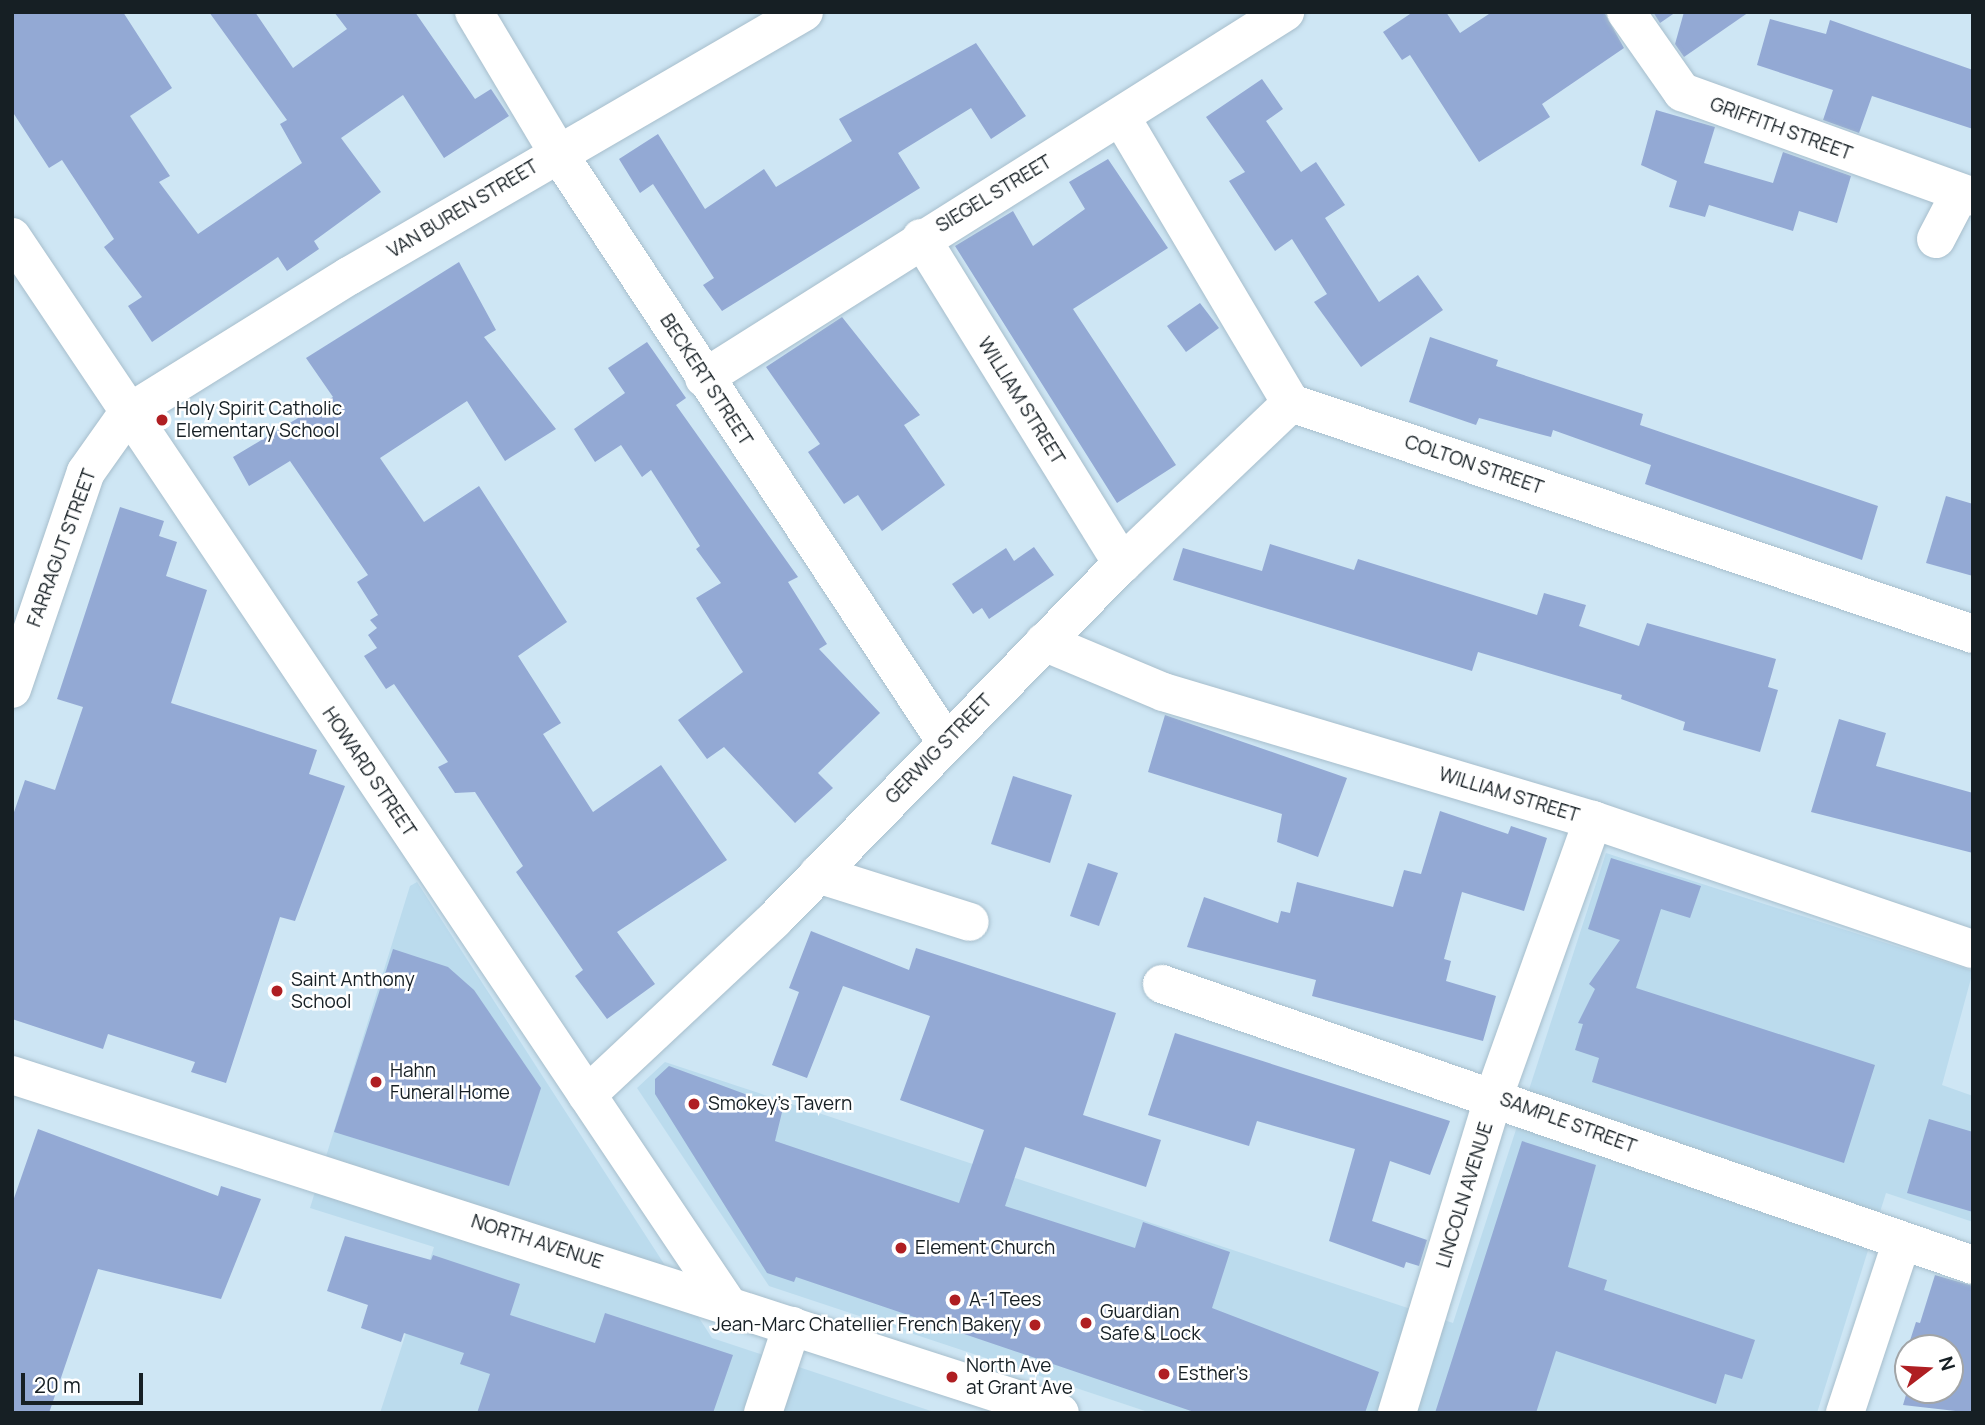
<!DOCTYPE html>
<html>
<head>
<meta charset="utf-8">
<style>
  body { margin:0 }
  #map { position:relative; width:1985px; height:1425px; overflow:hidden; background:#cee6f4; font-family:Manrope,sans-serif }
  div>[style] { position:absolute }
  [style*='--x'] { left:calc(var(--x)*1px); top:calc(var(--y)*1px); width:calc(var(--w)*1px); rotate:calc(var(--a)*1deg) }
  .built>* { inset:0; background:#bbdbed }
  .building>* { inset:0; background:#93a9d4 }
  .roads { filter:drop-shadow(0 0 2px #a7becc) drop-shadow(0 0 2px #a7becc) }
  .minor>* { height:38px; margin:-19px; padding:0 19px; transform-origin:19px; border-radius:19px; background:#fff }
  .dots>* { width:19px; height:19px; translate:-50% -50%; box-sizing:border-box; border:4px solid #fff; border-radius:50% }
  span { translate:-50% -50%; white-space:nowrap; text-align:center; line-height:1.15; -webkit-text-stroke:5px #fff; paint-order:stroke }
  .street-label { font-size:19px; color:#161f24 }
  .poi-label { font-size:19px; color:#161f24 }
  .left { translate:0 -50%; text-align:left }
  .right { translate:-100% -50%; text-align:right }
  .frame { position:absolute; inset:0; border:14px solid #161f24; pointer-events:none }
  .north { position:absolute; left:1894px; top:1334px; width:70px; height:70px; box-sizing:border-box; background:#fff; border:2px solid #a2a5a7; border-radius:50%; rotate:73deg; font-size:19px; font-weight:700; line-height:28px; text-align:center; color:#161f24 }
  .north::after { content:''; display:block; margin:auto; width:24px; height:32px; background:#af1e22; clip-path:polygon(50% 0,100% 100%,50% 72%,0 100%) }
  .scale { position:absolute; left:21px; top:1373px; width:122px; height:32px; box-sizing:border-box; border:4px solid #161f24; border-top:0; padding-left:9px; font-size:21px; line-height:24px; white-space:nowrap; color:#161f24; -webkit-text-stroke:5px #fff; paint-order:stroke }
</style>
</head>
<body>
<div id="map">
  <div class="built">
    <div style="clip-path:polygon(1606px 853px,1973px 971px,1942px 1085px,1973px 1096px,1973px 1222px,1886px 1193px,1817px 1413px,1151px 1413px,769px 1286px,637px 1088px,665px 1062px,1453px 1323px)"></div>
    <div style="clip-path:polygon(417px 882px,712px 1338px,937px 1413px,380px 1413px,434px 1247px,310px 1208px,410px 886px)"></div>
  </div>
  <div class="building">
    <div style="clip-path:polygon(12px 12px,123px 12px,172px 88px,130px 116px,170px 176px,159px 182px,198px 234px,302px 163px,280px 124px,287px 120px,209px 12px,255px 12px,293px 68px,347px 29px,334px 12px,415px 12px,475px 99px,491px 89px,509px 116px,444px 158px,403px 95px,341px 138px,381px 192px,314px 241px,319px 249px,287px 271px,278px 257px,152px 342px,128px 306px,142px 297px,104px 247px,114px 239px,62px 160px,49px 168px,12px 111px)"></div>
    <div style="clip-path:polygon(1413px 12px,1446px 12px,1460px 33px,1492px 12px,1604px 12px,1624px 48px,1542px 104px,1550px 117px,1479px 162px,1410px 55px,1402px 60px,1383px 32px)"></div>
    <div style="clip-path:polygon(1653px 12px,1676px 12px,1660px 23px)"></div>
    <div style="clip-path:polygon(1684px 12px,1749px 12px,1684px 57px,1675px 44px)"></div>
    <div style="clip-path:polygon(1770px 19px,1826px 34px,1830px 20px,1973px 70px,1973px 129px,1872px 96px,1859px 133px,1823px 120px,1833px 90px,1757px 65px)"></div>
    <div style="clip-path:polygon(976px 43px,1026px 116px,991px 139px,971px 108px,898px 153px,920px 188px,722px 311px,703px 285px,714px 278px,653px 184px,640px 193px,619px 159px,658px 134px,705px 209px,764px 169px,776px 187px,852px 141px,839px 119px)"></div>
    <div style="clip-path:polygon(1262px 79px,1283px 109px,1266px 121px,1301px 172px,1316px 162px,1345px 205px,1325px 218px,1379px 302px,1418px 275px,1443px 310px,1361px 367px,1314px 302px,1327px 294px,1292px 239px,1275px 251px,1229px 181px,1245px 172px,1206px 117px)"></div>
    <div style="clip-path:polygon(1656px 110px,1715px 127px,1704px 163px,1773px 183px,1783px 152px,1851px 176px,1837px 223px,1799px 211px,1793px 231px,1709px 205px,1705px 217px,1669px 207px,1677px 181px,1641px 165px)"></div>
    <div style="clip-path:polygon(1108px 159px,1168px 248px,1073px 309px,1176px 465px,1117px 503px,955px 246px,1013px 211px,1033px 246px,1085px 209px,1069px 182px)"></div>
    <div style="clip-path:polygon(459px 262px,496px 330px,484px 337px,556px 429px,505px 461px,467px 401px,380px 458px,424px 522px,479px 486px,567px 622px,518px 656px,561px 723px,543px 734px,593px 812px,661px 765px,727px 860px,617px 932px,655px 984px,607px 1019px,575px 976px,583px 970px,516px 872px,523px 866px,475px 792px,455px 793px,438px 767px,448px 762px,394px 684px,386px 689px,364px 656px,377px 648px,368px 635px,377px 628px,370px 620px,378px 615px,357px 582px,368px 575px,290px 461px,249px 486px,233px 457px,333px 397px,306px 358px)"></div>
    <div style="clip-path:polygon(1200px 303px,1219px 328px,1186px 352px,1167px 326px)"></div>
    <div style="clip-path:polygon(842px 317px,920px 415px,904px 425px,945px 485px,882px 531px,858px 495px,844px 504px,808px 452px,820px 444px,766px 367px)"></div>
    <div style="clip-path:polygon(1430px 337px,1498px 360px,1496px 366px,1643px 414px,1640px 425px,1878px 506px,1862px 560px,1645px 484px,1651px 465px,1553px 430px,1551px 437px,1479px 418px,1476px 425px,1409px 402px)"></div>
    <div style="clip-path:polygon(647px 342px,686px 398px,676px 405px,798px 577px,788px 582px,827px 644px,819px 649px,880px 713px,818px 773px,833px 788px,795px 823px,724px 747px,707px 759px,678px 720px,743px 672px,696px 598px,721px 583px,696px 549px,700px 546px,651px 470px,642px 477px,621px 445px,595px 462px,574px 429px,625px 393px,608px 368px)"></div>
    <div style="clip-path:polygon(1946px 496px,1973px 504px,1973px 576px,1926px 563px)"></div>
    <div style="clip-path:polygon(120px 507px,164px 521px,159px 536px,177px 542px,166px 576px,207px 590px,171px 703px,317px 750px,309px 774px,345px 786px,295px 921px,280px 917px,226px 1083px,191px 1072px,195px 1062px,108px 1034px,103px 1049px,12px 1019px,12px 818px,25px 780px,55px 790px,83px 707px,57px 699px)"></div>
    <div style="clip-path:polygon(1270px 544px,1354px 570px,1358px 559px,1537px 615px,1544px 593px,1586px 605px,1579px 626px,1639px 646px,1647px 623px,1776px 659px,1768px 687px,1778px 690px,1760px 752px,1683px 730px,1685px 722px,1621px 699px,1622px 695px,1478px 652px,1472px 671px,1173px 580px,1183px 548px,1262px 571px)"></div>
    <div style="clip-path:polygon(1034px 547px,1054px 575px,989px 619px,982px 608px,973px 614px,952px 584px,1006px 548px,1014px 561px)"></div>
    <div style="clip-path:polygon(1165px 715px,1347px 778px,1318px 857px,1277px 842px,1282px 814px,1148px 772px)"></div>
    <div style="clip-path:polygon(1839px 719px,1886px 733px,1876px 766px,1973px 793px,1973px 853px,1811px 812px)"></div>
    <div style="clip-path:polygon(1013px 776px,1072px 795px,1050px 863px,991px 844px)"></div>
    <div style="clip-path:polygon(1440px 811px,1508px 834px,1511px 826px,1547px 838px,1524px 911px,1462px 892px,1444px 959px,1451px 961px,1446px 981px,1496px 996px,1483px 1041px,1312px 996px,1316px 980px,1187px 947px,1204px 897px,1278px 923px,1281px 911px,1290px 913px,1297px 882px,1393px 907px,1404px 870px,1421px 874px)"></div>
    <div style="clip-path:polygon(1611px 858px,1701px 886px,1690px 918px,1661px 909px,1636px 988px,1875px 1065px,1844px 1163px,1592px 1082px,1599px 1058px,1575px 1050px,1583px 1024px,1578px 1023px,1595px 989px,1589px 984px,1620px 940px,1588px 929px)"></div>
    <div style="clip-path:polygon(1088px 863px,1118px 873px,1099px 926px,1070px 916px)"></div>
    <div style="clip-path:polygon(811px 931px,909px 970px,916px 948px,1116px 1013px,1083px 1115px,1161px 1140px,1146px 1187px,1025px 1147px,1005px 1206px,1135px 1248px,1143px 1222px,1230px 1252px,1212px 1308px,1379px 1372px,1365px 1413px,1197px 1413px,796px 1277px,794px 1282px,767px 1273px,655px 1094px,655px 1079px,669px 1066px,783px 1108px,775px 1141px,959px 1203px,984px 1130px,900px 1100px,930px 1016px,843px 986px,807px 1078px,772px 1065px,799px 992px,789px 988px)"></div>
    <div style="clip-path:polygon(393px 949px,448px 967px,474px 990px,541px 1088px,509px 1186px,334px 1132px)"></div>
    <div style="clip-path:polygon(1175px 1033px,1450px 1121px,1430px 1175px,1390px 1161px,1372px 1221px,1427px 1240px,1419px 1266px,1406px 1262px,1404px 1268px,1329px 1241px,1355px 1149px,1257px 1121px,1249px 1146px,1148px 1115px)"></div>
    <div style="clip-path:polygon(1929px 1119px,1973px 1132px,1973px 1212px,1907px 1193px)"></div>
    <div style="clip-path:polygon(38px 1129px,218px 1196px,221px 1186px,261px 1199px,221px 1299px,98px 1269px,49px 1413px,12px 1413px,12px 1204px)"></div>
    <div style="clip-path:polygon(1522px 1141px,1596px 1165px,1568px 1267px,1607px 1280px,1604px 1290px,1755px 1340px,1742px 1379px,1725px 1374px,1716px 1404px,1556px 1351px,1536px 1413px,1435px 1413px)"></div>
    <div style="clip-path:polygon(345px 1236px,431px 1260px,433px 1255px,520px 1284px,510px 1315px,595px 1343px,605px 1313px,733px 1355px,713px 1413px,477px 1413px,490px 1374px,460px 1364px,464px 1353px,404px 1333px,401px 1342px,361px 1328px,368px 1305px,327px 1291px)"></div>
    <div style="clip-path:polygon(1935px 1275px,1973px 1286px,1973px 1413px,1903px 1405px,1908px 1388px,1950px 1390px,1950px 1348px,1908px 1348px,1905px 1356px,1916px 1322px,1920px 1323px)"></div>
  </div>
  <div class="roads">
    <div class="minor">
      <div style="--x:474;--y:12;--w:164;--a:59.2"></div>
      <div style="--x:558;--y:153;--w:705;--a:56.63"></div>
      <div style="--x:1626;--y:12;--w:98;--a:55"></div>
      <div style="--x:1682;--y:92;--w:309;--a:19.8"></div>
      <div style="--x:1121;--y:117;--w:333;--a:59.3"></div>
      <div style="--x:1291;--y:403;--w:720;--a:18.71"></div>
      <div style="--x:12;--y:237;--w:1286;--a:56.16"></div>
      <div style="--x:921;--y:238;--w:383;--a:58.3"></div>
      <div style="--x:1936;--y:239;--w:50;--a:-62.4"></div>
      <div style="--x:704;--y:378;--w:687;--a:-32.21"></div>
      <div style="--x:1044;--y:642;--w:129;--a:22.8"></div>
      <div style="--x:1163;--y:692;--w:449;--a:16.6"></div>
      <div style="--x:1593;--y:820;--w:401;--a:18.8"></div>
      <div style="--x:12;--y:689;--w:229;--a:-71.2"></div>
      <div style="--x:86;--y:472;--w:71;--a:-54.7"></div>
      <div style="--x:127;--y:414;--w:261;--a:-31.9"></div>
      <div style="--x:349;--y:276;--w:526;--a:-30.12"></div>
      <div style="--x:818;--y:874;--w:159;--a:17.5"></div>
      <div style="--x:1162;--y:984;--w:858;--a:19.11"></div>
      <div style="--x:12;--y:1075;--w:1101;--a:17.88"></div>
      <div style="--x:587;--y:1095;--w:256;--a:-43.1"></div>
      <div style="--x:774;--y:920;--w:498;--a:-45.7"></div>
      <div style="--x:1122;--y:564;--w:233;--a:-43.6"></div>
      <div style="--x:763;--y:1413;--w:92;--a:-71.6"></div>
      <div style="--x:1397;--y:1413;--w:332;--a:-73"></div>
      <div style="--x:1494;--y:1096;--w:293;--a:-70.3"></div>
      <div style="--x:1845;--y:1413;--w:178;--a:-71.7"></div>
    </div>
  </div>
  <div class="dots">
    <div style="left:162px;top:420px;background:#af1e22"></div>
    <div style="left:277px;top:991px;background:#af1e22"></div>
    <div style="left:376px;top:1082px;background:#af1e22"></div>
    <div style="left:694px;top:1104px;background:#af1e22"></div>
    <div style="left:901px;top:1248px;background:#af1e22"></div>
    <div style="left:955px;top:1300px;background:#af1e22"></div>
    <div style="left:1086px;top:1323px;background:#af1e22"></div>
    <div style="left:1035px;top:1325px;background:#af1e22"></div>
    <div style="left:1164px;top:1374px;background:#af1e22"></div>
    <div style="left:952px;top:1377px;background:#af1e22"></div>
  </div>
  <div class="street-label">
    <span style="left:1781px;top:129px;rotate:20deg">GRIFFITH STREET</span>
    <span style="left:994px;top:194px;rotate:-31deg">SIEGEL STREET</span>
    <span style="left:463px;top:209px;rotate:-31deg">VAN BUREN STREET</span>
    <span style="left:706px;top:380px;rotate:57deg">BECKERT STREET</span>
    <span style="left:1021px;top:401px;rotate:58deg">WILLIAM STREET</span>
    <span style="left:1474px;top:465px;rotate:19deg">COLTON STREET</span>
    <span style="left:62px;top:548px;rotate:-70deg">FARRAGUT STREET</span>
    <span style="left:939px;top:749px;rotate:-46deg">GERWIG STREET</span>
    <span style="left:369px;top:772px;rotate:56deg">HOWARD STREET</span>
    <span style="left:1509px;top:795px;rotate:17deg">WILLIAM STREET</span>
    <span style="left:1568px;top:1123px;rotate:20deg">SAMPLE STREET</span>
    <span style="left:1465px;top:1195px;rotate:-73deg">LINCOLN AVENUE</span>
    <span style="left:537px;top:1242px;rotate:18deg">NORTH AVENUE</span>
  </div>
  <div class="poi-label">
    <span class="left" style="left:176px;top:420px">Holy Spirit Catholic<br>Elementary School</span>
    <span class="left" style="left:291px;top:991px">Saint Anthony<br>School</span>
    <span class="left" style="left:390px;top:1082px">Hahn<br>Funeral Home</span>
    <span class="left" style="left:708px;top:1104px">Smokey's Tavern</span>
    <span class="left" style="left:915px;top:1248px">Element Church</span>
    <span class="left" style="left:969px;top:1300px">A-1 Tees</span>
    <span class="left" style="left:1100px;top:1323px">Guardian<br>Safe &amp; Lock</span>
    <span class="right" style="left:1021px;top:1325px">Jean-Marc Chatellier French Bakery</span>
    <span class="left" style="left:966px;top:1377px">North Ave<br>at Grant Ave</span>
    <span class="left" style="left:1178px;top:1374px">Esther's</span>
  </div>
  <div class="frame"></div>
  <div class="north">N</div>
  <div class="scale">20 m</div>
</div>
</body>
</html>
